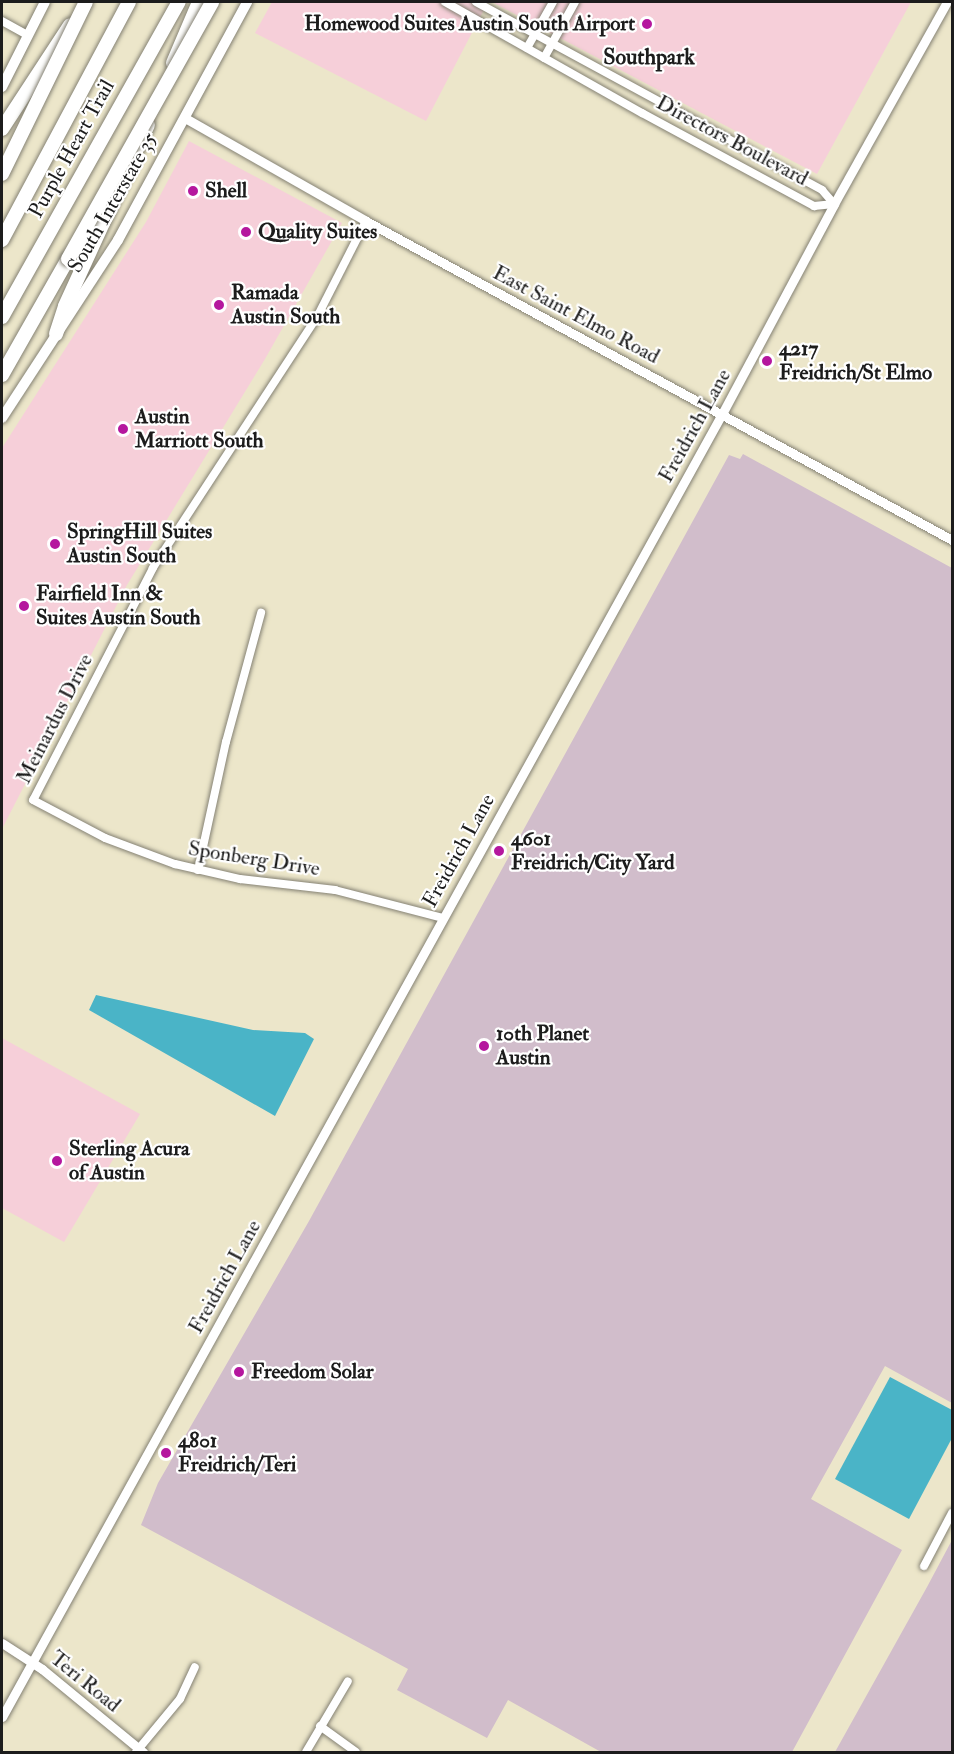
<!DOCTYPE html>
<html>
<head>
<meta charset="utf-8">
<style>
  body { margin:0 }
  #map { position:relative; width:954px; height:1754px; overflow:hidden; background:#ece6ca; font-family:"IM FELL Double Pica",serif }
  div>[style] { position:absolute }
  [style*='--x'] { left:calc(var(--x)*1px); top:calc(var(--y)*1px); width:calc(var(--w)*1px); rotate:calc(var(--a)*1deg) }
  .built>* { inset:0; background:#f6cfd9 }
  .industrial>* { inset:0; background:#d1bdcb }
  .water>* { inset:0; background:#4ab4c7 }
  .roads { filter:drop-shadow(0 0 2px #848173) drop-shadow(0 0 2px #848173) }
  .minor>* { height:8px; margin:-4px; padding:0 4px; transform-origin:4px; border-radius:4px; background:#fff }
  .tertiary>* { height:9px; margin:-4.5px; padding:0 4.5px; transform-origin:4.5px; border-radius:4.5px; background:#fff }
  .secondary>* { height:10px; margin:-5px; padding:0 5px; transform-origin:5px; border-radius:5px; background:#fff }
  .motorway>* { height:14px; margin:-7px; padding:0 7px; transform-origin:7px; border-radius:7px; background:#fff }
  .bridges { filter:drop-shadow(0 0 2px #848173) drop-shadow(0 0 2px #848173) }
  .motorway-bridge>* { height:14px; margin:-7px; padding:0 7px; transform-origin:7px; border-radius:7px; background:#fff }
  .dots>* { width:16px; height:16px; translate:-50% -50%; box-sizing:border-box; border:3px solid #fff; border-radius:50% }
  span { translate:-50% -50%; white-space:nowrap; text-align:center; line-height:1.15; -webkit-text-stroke:4.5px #fff; paint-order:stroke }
  .poi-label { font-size:21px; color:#1c1c1c; font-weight:700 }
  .right { translate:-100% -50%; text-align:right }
  .left { translate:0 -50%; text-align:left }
  .street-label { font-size:21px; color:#1c1c1c }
  .neighbourhood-label { font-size:22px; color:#1c1c1c; font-weight:700 }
  .frame { position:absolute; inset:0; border:3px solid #1c1c1c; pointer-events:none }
</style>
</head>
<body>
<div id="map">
  <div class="built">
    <div style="clip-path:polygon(272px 2px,488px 2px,426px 121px,255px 33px)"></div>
    <div style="clip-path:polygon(492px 2px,911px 2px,817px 174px)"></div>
    <div style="clip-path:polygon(189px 141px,342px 223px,265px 359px,127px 585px,2px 829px,2px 448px,146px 222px)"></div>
    <div style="clip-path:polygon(2px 1038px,140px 1114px,64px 1242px,2px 1208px)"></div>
  </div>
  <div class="industrial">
    <div style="clip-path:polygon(743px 454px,952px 568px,952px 1403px,885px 1366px,811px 1499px,902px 1550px,792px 1752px,601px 1752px,508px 1700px,487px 1738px,397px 1690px,408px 1669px,141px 1525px,158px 1483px,309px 1221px,729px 455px,740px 459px)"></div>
    <div style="clip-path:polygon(952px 1540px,952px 1752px,835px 1752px,927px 1587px)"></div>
  </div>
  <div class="water">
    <div style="clip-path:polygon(96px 995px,253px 1030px,305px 1033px,314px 1039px,275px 1116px,89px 1010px)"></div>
    <div style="clip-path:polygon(890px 1377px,952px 1410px,952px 1438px,909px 1519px,835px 1479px)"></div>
  </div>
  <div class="roads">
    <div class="minor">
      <div style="--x:445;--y:2;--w:226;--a:29.4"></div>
      <div style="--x:642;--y:113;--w:196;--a:28.4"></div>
      <div style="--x:814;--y:206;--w:20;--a:-6"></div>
      <div style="--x:476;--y:2;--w:394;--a:28.5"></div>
      <div style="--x:822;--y:190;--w:18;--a:49"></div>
      <div style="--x:2;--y:21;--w:29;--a:29"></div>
      <div style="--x:527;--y:48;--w:53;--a:-60.5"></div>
      <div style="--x:544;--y:58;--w:64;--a:-61"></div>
      <div style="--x:366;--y:221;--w:108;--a:117"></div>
      <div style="--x:317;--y:317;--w:300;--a:123.2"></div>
      <div style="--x:153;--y:568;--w:261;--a:117.3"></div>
      <div style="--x:33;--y:800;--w:81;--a:27.8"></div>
      <div style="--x:105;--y:838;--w:75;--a:20.4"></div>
      <div style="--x:175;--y:864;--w:67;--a:13"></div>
      <div style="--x:240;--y:879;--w:96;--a:6.6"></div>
      <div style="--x:335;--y:890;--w:112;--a:14.5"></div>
      <div style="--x:198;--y:870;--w:131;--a:-77.7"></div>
      <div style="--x:226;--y:742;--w:134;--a:-74.8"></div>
      <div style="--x:924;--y:1566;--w:60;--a:-62.2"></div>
      <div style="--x:320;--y:1726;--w:44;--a:35.8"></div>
      <div style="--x:136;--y:1752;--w:69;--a:-50.3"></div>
      <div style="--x:180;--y:1699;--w:35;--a:-65"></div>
      <div style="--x:306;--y:1752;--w:82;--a:-59.4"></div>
    </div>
    <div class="tertiary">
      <div style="--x:185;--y:118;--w:208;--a:29.6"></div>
      <div style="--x:366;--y:221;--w:667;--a:28.56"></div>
      <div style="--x:2;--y:1643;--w:48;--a:33"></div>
      <div style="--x:42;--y:1669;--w:131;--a:39.4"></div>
      <div style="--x:2;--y:1717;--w:1489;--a:-61.08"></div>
      <div style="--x:722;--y:414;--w:238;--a:-61.9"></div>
      <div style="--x:834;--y:204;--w:231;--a:-60.8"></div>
    </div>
    <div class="secondary">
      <div style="--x:2;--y:87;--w:95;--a:-63.2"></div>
      <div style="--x:2;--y:418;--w:212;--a:-56.9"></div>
      <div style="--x:118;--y:240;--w:271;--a:-61.5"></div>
    </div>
    <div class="motorway">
      <div style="--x:173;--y:63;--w:66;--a:-66.9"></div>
      <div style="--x:2;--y:129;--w:124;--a:-56.8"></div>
      <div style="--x:2;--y:240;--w:270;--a:-61.9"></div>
      <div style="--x:2;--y:317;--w:361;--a:-60.7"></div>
      <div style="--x:56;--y:334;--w:29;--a:-72"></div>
      <div style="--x:65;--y:306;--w:199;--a:-65.4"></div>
      <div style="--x:2;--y:375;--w:133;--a:-60.4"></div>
    </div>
  </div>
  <div class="bridges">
    <div class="motorway-bridge">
      <div style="--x:2;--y:174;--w:191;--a:-64"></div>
      <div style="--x:68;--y:259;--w:295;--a:-60.7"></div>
    </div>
  </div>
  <div class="dots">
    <div style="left:647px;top:24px;background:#b5179e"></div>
    <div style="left:193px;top:191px;background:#b5179e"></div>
    <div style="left:246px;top:232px;background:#b5179e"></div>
    <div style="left:219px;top:305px;background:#b5179e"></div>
    <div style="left:767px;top:361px;background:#b5179e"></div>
    <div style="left:123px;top:429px;background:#b5179e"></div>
    <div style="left:55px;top:544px;background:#b5179e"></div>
    <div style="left:24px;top:606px;background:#b5179e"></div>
    <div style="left:499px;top:851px;background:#b5179e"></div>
    <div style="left:484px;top:1046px;background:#b5179e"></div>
    <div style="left:57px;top:1161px;background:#b5179e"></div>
    <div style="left:239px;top:1372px;background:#b5179e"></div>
    <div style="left:166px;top:1453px;background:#b5179e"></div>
  </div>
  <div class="poi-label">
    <span class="right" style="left:635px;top:24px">Homewood Suites Austin South Airport</span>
    <span class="left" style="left:205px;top:191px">Shell</span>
    <span class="left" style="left:258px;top:232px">Quality Suites</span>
    <span class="left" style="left:231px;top:305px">Ramada<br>Austin South</span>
    <span class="left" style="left:779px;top:361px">4217<br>Freidrich/St Elmo</span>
    <span class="left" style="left:135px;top:429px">Austin<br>Marriott South</span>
    <span class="left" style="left:67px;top:544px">SpringHill Suites<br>Austin South</span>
    <span class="left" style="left:36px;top:606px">Fairfield Inn &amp;<br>Suites Austin South</span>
    <span class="left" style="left:511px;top:851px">4601<br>Freidrich/City Yard</span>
    <span class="left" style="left:496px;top:1046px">10th Planet<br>Austin</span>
    <span class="left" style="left:69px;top:1161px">Sterling Acura<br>of Austin</span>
    <span class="left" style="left:251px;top:1372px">Freedom Solar</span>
    <span class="left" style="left:178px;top:1453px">4801<br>Freidrich/Teri</span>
  </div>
  <div class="street-label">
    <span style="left:732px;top:141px;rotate:28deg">Directors Boulevard</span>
    <span style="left:72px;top:149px;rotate:-61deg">Purple Heart Trail</span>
    <span style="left:113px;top:203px;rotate:-60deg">South Interstate 35</span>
    <span style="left:576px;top:315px;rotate:28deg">East Saint Elmo Road</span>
    <span style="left:695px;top:426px;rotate:-61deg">Freidrich Lane</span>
    <span style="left:55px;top:719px;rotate:-63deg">Meinardus Drive</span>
    <span style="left:459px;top:851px;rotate:-61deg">Freidrich Lane</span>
    <span style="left:254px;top:859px;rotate:9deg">Sponberg Drive</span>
    <span style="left:225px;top:1277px;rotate:-61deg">Freidrich Lane</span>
    <span style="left:85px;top:1682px;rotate:39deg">Teri Road</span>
  </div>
  <div class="neighbourhood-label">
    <span style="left:649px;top:58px">Southpark</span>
  </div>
  <div class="frame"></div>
</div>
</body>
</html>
